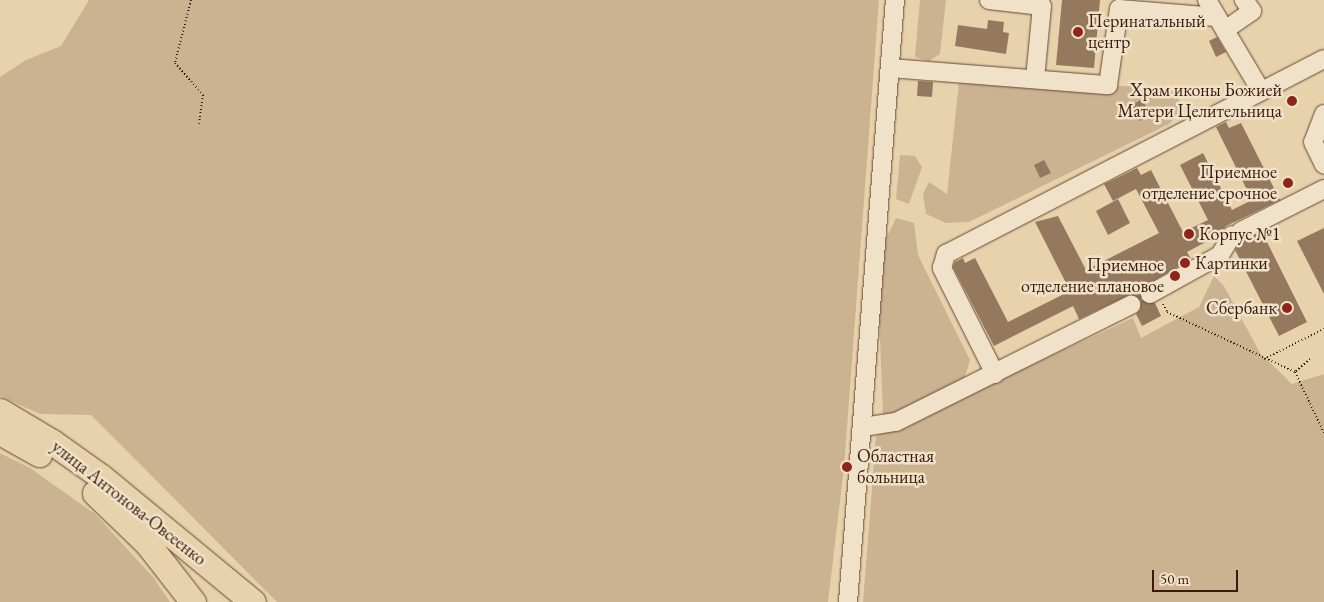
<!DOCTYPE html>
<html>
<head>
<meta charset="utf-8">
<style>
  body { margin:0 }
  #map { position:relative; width:1324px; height:602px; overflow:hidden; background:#e8d2ac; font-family:"EB Garamond",serif }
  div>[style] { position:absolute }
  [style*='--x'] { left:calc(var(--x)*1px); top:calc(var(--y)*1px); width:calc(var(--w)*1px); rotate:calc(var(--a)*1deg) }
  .green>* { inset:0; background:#cbb391 }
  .building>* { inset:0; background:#95795f }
  .path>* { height:2px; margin-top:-1px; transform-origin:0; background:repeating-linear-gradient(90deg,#3b190c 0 1px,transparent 0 3.5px) }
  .roads { filter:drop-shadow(0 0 1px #664734) drop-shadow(0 0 1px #664734) }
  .minor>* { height:18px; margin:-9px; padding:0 9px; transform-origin:9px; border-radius:9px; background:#f0e2c9 }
  .highway>* { height:25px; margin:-12.5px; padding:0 12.5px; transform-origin:12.5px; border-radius:12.5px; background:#e8d2ac }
  .dots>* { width:14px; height:14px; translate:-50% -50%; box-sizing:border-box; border:2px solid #f0e2c9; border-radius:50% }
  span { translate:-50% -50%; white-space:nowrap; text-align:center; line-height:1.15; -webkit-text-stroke:5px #f0e2c9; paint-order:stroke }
  .poi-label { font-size:18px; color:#3b190c }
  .left { translate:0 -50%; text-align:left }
  .right { translate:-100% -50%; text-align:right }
  .street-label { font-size:18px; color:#3b190c }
  .scale { position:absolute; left:1152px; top:570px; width:86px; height:22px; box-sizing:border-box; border:2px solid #3b190c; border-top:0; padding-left:6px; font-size:15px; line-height:18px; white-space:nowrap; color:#3b190c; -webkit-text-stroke:4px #f0e2c9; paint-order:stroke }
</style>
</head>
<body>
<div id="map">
  <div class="green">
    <div style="clip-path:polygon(89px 0,879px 0,844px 468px,828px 602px,277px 602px,91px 415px,40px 414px,0 396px,0 77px,26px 60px,61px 46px)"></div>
    <div style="clip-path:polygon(920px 0,946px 0,940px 54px,929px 61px,915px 57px)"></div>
    <div style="clip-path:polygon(959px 82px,1036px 87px,1126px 86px,1176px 92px,1183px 110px,1169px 124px,969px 222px,946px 223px,926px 214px,923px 194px,929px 182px,947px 194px)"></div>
    <div style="clip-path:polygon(900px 155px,915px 156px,922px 167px,909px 204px,896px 199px)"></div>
    <div style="clip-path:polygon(896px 218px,914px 223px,918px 255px,970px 360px,964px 380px,932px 402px,883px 416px,879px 312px,884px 243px)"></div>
    <div style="clip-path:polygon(1214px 276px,1224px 286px,1260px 353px,1292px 384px,1324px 374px,1324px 602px,863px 602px,876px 436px,1133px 318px,1141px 338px,1199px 307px)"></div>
    <div style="clip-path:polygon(0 453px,30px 468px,95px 514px,153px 577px,170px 602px,0 602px)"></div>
  </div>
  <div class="building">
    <div style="clip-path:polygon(1062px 0,1100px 0,1094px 68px,1056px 65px)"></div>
    <div style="clip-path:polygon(988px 20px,1004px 22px,1003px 32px,1009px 33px,1006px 54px,955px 46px,958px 25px,987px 29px)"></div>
    <div style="clip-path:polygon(1217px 37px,1226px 52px,1216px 57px,1209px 41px)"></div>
    <div style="clip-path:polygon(918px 81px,933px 82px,932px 97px,917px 96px)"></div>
    <div style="clip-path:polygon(1142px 99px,1151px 116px,1140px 121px,1132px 105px)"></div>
    <div style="clip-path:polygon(1226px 122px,1229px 128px,1241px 123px,1280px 200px,1226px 226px,1219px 235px,1187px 252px,1191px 259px,1141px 288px,1141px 300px,1155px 303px,1161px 316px,1142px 326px,1136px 314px,1140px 310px,1141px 301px,1131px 294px,1079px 319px,1073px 306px,994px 346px,953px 267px,955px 262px,963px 258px,965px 263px,975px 258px,1008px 322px,1070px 291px,1035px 222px,1058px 216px,1086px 270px,1159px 233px,1136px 189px,1113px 201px,1104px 184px,1115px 179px,1137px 168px,1141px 175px,1151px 170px,1183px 232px,1208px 220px,1180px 165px,1203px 153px,1232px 210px,1252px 200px,1216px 127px)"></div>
    <div style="clip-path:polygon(1044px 160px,1051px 173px,1040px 178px,1034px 165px)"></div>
    <div style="clip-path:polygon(1118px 199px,1130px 223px,1108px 235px,1096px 211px)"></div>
    <div style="clip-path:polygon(1324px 228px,1324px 294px,1297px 241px)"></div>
    <div style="clip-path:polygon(1262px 232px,1307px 322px,1279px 336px,1235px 250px,1240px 242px)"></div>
  </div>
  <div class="path">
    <div style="--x:191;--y:0;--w:65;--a:104.3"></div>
    <div style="--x:175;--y:63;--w:43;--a:48.8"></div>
    <div style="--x:203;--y:95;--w:29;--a:98"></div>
    <div style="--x:1163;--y:304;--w:9;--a:63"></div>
    <div style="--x:1167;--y:312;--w:141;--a:25.1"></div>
    <div style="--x:1264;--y:359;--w:67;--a:-26.6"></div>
    <div style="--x:1310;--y:359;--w:20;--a:139"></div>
    <div style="--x:1295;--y:372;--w:68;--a:64.6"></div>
  </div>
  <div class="roads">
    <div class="minor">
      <div style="--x:989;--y:0;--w:53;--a:6.5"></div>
      <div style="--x:1042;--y:6;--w:73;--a:95.5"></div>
      <div style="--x:1207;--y:0;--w:106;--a:59.3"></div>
      <div style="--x:1225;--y:30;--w:33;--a:-35"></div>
      <div style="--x:1252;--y:11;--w:14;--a:-126"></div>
      <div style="--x:890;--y:68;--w:219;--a:4.5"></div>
      <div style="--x:1108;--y:85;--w:77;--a:-81.8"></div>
      <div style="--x:1119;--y:9;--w:98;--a:4.7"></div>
      <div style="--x:1324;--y:114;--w:30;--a:111"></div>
      <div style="--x:1313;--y:142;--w:25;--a:64"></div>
      <div style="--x:1241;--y:231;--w:93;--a:-26.8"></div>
      <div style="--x:1150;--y:294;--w:80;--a:-29.1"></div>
      <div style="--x:1220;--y:255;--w:23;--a:-59"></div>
      <div style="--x:995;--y:374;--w:119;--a:-116.6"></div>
      <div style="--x:942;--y:268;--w:15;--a:-74"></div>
      <div style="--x:946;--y:254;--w:425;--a:-27.3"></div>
      <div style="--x:863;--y:427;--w:33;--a:-9"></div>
      <div style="--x:896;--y:422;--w:263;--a:-26.5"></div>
      <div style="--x:848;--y:602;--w:604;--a:-85.54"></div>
    </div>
    <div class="highway">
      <div style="--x:0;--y:411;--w:61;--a:30.8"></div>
      <div style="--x:52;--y:442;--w:59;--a:35.3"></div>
      <div style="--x:100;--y:476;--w:198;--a:39.5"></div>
      <div style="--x:0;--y:432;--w:45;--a:29.4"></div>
      <div style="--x:95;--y:493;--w:72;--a:43.9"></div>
      <div style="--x:147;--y:543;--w:75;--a:52.1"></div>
    </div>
  </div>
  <div class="dots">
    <div style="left:1078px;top:32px;background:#8f2418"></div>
    <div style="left:1292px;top:101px;background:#8f2418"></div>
    <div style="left:1288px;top:183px;background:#8f2418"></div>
    <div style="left:1189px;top:234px;background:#8f2418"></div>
    <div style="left:1185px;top:263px;background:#8f2418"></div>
    <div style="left:1175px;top:276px;background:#8f2418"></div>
    <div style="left:1287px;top:308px;background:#8f2418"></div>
    <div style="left:847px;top:467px;background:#8f2418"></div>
  </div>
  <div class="poi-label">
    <span class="left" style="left:1088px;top:32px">Перинатальный<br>центр</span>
    <span class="right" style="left:1282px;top:101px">Храм иконы Божией<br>Матери Целительница</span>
    <span class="right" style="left:1277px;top:183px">Приемное<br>отделение срочное</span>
    <span class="left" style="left:1199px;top:234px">Корпус №1</span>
    <span class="left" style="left:1195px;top:263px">Картинки</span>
    <span class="right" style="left:1164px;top:276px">Приемное<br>отделение плановое</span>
    <span class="right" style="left:1277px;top:308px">Сбербанк</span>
    <span class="left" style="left:857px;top:467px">Областная<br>больница</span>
  </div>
  <div class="street-label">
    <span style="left:129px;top:503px;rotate:38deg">улица Антонова-Овсеенко</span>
  </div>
  <div class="scale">50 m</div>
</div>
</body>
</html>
